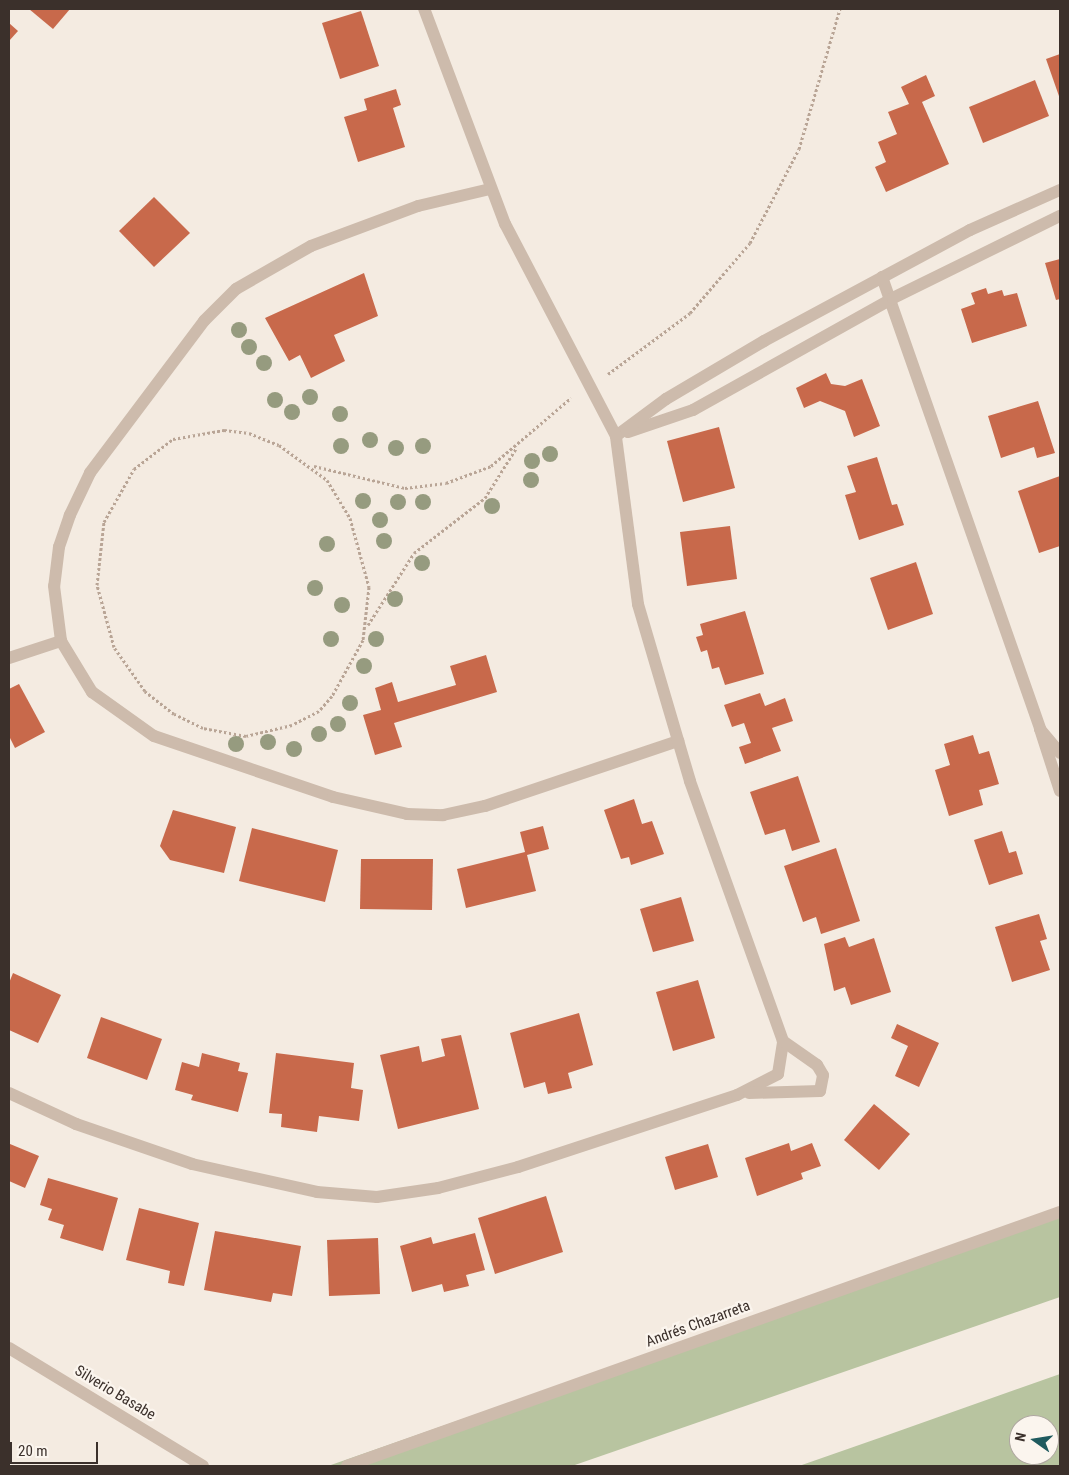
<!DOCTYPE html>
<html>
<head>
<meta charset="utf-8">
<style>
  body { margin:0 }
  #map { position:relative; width:1069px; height:1475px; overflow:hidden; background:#f4ebe1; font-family:"Roboto Condensed",sans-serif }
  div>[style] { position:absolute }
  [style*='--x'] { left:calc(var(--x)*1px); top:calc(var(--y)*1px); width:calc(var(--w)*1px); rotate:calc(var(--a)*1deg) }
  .green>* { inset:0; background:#b8c4a0 }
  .building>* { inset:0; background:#c8694b }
  .path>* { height:3px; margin-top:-1.5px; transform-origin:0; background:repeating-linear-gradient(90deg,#b9a596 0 2.5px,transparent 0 5px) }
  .minor>* { height:12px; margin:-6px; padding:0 6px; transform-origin:6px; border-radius:6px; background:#cdbbac }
  .trees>* { width:16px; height:16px; margin:-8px; border-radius:50%; background:#969b7f }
  span { translate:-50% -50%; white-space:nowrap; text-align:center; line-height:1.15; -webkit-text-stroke:4.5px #fbf5ee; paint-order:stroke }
  .street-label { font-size:15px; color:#3b302b }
  .frame { position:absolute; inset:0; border:10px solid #3b302b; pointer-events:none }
  .north { position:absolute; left:1009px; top:1415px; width:50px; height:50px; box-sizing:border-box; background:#fbf5ee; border:1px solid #aea6a0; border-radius:50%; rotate:283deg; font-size:14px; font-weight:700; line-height:20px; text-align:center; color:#3b302b }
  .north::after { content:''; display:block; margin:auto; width:18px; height:22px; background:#1f5a5e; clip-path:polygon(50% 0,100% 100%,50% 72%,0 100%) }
  .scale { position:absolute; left:10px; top:1442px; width:88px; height:22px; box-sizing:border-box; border:2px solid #3b302b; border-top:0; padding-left:6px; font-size:15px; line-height:18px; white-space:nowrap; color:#3b302b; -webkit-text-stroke:4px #fbf5ee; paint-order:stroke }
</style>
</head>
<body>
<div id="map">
  <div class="green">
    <div style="clip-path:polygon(1060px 1211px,1060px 1297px,572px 1466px,328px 1466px)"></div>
    <div style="clip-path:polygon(evenodd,1060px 1374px,1060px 1466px,799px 1466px,882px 1437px,1060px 1374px,1019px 1425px,1049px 1425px,1049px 1455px,1019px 1455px,1019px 1425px)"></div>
  </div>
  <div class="building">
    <div style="clip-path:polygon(29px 9px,70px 9px,53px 29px)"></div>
    <div style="clip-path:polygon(361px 11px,379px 66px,340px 79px,322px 23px)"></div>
    <div style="clip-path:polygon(9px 23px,18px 31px,9px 41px)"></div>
    <div style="clip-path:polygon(1060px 54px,1060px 99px,1046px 59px)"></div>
    <div style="clip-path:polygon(926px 75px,935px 96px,922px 102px,949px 164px,886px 192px,875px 167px,886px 162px,878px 142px,897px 134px,888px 112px,909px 104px,901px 87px)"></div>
    <div style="clip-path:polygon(1035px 80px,1049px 116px,983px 143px,969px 107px)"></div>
    <div style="clip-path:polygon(396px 89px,401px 105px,393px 108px,405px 147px,358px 162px,344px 117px,367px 110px,364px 99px)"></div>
    <div style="clip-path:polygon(154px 197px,190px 233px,154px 267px,119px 231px)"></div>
    <div style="clip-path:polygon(1060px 259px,1060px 299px,1056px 300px,1045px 263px)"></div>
    <div style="clip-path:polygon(364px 273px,378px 316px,334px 335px,345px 361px,311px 378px,300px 355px,289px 361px,265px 318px)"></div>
    <div style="clip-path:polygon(986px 288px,988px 294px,1002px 290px,1004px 296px,1017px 293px,1027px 326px,972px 343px,961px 309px,975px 304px,971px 293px)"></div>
    <div style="clip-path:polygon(826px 373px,831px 384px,845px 386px,862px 379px,880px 426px,854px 437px,845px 411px,820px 401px,804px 408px,796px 388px)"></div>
    <div style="clip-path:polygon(1038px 401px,1055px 453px,1037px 458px,1034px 447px,1001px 458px,988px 416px)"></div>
    <div style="clip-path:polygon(719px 427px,735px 488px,683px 502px,667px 441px)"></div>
    <div style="clip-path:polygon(877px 457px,892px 505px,897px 504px,904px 525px,859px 540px,845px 495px,856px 492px,847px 466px)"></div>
    <div style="clip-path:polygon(1060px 476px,1060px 546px,1039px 553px,1018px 491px)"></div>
    <div style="clip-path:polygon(730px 526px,737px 579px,687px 586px,680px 532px)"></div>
    <div style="clip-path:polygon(916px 562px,933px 614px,888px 630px,870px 578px)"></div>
    <div style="clip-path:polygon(745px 611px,764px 674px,725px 685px,719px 667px,712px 669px,707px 650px,701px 652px,696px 637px,703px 635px,700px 624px)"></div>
    <div style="clip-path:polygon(486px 655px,497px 692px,394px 723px,402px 747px,375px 755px,363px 715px,381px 710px,375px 688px,392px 682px,398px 702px,456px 685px,450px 666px)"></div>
    <div style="clip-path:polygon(19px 684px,45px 732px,15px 748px,9px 736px,9px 689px)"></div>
    <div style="clip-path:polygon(760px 693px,765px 706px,785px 698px,793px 721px,772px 728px,781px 751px,745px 764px,739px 747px,751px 743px,744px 723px,732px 727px,724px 705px)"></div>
    <div style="clip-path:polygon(973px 735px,979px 754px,989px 751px,999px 784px,979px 790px,983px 805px,949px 816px,935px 770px,950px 765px,944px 744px)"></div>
    <div style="clip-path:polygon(798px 776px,820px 842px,792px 851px,785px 829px,765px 835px,750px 792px)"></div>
    <div style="clip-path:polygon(634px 799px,642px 824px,652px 821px,664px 854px,631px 865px,629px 857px,621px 859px,604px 810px)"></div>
    <div style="clip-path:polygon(173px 810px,236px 827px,224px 873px,170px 860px,160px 846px)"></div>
    <div style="clip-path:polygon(543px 826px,549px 849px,527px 855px,536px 891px,466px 908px,457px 869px,525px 852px,520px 832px)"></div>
    <div style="clip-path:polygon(252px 828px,338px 850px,325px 902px,239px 881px)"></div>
    <div style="clip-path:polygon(1002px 831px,1009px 853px,1016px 851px,1023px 874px,989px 885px,974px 840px)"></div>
    <div style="clip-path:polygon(836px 848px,860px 921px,821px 934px,816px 917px,803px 922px,784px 866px)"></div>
    <div style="clip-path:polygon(361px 859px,433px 859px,432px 910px,360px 909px)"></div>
    <div style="clip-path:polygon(681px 897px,694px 941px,653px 952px,640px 909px)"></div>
    <div style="clip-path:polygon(1039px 914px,1047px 939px,1040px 941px,1050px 970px,1012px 982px,995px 927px)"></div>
    <div style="clip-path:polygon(845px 937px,849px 947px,874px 938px,891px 992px,851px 1005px,845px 987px,834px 991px,824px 944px)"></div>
    <div style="clip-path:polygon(13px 973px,61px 995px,38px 1043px,9px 1030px,9px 983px)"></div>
    <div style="clip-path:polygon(698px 980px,715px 1038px,673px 1051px,656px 992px)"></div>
    <div style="clip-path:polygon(579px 1013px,593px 1065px,568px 1073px,572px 1088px,548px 1094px,545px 1082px,524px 1088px,510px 1033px)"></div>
    <div style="clip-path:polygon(101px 1017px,162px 1039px,147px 1080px,87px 1058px)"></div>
    <div style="clip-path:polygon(897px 1024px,939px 1043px,919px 1087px,895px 1076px,908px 1046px,891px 1038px)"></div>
    <div style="clip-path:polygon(461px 1035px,479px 1109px,398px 1129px,380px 1055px,419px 1046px,422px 1062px,445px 1056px,441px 1039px)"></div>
    <div style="clip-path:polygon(202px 1053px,240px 1063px,238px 1071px,248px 1073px,238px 1112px,191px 1100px,193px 1095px,175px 1090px,182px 1062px,199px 1067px)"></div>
    <div style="clip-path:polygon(276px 1053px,354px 1063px,351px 1088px,363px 1090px,359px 1121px,319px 1116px,317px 1132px,281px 1127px,282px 1114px,269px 1113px)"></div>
    <div style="clip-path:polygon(874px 1104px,910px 1134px,879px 1170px,844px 1140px)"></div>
    <div style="clip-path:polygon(789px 1143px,791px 1151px,812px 1143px,821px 1166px,801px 1173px,803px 1179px,757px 1196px,745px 1158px)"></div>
    <div style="clip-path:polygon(10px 1144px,39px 1156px,25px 1188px,9px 1181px)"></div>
    <div style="clip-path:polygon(708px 1144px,718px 1177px,675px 1190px,665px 1157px)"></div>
    <div style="clip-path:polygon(48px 1178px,118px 1198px,103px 1251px,60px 1238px,64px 1225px,48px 1220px,52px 1209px,40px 1205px)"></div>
    <div style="clip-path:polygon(546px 1196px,563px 1252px,495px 1274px,478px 1218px)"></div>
    <div style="clip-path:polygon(139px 1208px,199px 1223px,184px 1286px,168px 1283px,170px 1271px,126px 1260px)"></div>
    <div style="clip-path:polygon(215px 1231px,301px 1246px,292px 1296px,273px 1293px,271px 1302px,204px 1290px)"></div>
    <div style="clip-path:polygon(475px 1233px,485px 1270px,466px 1275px,469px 1286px,444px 1292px,442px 1284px,412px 1292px,400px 1246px,431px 1237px,433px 1244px)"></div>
    <div style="clip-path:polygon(378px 1238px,380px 1294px,329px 1296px,327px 1240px)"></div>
  </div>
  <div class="path">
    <div style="--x:608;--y:374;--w:102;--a:-36.6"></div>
    <div style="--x:690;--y:313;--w:92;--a:-49.4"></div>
    <div style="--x:750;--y:243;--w:106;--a:-62.5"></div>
    <div style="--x:799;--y:149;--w:146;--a:-73.7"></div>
    <div style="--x:224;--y:430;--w:25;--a:7"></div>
    <div style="--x:249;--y:433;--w:32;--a:22"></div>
    <div style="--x:279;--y:445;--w:59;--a:36.1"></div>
    <div style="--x:327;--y:480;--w:44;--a:58.8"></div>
    <div style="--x:350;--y:518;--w:72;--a:74.6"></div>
    <div style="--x:369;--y:587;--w:53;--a:96.5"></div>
    <div style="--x:363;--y:640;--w:64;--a:119"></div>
    <div style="--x:332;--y:696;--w:20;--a:131"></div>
    <div style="--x:319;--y:711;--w:30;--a:153"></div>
    <div style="--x:292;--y:725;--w:47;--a:166.6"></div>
    <div style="--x:246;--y:736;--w:44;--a:-169.5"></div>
    <div style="--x:203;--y:728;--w:32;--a:-154"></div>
    <div style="--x:174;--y:714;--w:37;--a:-142"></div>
    <div style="--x:145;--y:691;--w:54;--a:-125.2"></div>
    <div style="--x:114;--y:647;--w:64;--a:-105.3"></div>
    <div style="--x:97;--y:585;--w:63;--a:-83.7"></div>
    <div style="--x:104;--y:522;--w:61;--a:-60.5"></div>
    <div style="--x:134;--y:469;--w:49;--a:-37.6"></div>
    <div style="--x:173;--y:439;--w:52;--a:-10"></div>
    <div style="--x:314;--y:466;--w:94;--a:13.6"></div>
    <div style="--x:405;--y:488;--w:41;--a:-7"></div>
    <div style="--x:446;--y:483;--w:48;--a:-20.7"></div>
    <div style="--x:491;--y:466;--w:105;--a:-40.4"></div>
    <div style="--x:368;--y:625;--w:85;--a:-57.4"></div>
    <div style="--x:414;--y:553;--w:90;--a:-37.8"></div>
    <div style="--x:485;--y:498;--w:60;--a:-57.9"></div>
  </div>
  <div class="minor">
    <div style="--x:490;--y:189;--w:74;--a:166.7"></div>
    <div style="--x:418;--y:206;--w:114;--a:159.5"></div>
    <div style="--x:311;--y:246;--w:86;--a:150.2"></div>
    <div style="--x:236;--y:289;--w:45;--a:135"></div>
    <div style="--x:204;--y:321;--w:190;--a:126.9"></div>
    <div style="--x:90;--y:473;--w:47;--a:115.5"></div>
    <div style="--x:70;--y:515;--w:34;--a:109"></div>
    <div style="--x:59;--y:547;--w:39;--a:97"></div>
    <div style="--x:54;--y:586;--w:55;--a:82.7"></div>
    <div style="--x:61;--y:641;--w:60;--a:58.7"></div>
    <div style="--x:92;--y:692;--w:76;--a:35.4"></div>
    <div style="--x:154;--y:736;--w:189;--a:18.8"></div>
    <div style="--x:333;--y:797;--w:76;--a:12.9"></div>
    <div style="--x:407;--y:814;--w:36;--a:2"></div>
    <div style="--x:443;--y:815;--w:43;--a:-12.1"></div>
    <div style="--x:485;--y:806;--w:204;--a:-18.6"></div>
    <div style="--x:882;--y:277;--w:479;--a:70.7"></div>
    <div style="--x:628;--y:432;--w:69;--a:-18.7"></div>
    <div style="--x:693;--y:410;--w:229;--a:-29.2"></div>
    <div style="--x:893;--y:298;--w:186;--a:-26.2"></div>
    <div style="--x:616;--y:436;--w:62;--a:-36.5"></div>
    <div style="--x:666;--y:399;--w:114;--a:-30.6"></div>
    <div style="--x:764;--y:341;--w:234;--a:-28.3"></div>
    <div style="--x:970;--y:230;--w:98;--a:-24"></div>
    <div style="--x:9;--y:658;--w:55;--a:-18.1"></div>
    <div style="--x:1060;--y:753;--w:31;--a:-130"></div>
    <div style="--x:1040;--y:729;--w:65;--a:72.1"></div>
    <div style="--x:9;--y:1093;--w:74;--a:24.8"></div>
    <div style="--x:76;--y:1124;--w:123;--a:19"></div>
    <div style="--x:192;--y:1164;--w:128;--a:12.6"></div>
    <div style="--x:317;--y:1192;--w:60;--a:4.8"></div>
    <div style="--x:377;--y:1197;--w:62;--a:-8.4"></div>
    <div style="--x:438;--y:1188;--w:83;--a:-14.7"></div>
    <div style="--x:518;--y:1167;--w:231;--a:-18.2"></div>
    <div style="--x:737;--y:1095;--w:46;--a:-27.1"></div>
    <div style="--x:778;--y:1074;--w:33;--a:-81"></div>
    <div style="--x:783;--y:1041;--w:276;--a:-109.7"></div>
    <div style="--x:690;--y:781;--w:184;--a:-106.4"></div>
    <div style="--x:638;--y:604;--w:169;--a:-97.5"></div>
    <div style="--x:616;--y:436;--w:239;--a:-117.6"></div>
    <div style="--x:505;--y:224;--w:230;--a:-110.6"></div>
    <div style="--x:749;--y:1093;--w:71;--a:-1.6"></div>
    <div style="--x:820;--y:1091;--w:16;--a:-79"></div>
    <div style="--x:823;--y:1075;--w:12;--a:-121"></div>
    <div style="--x:817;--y:1065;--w:42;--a:-144.8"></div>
    <div style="--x:9;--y:1348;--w:227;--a:31.3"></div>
    <div style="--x:347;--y:1466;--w:757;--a:-19.61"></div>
  </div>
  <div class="trees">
    <div style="left:239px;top:330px"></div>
    <div style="left:249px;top:347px"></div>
    <div style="left:264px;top:363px"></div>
    <div style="left:310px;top:397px"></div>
    <div style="left:275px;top:400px"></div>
    <div style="left:292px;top:412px"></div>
    <div style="left:340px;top:414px"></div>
    <div style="left:370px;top:440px"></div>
    <div style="left:341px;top:446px"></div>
    <div style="left:423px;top:446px"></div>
    <div style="left:396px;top:448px"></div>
    <div style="left:550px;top:454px"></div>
    <div style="left:532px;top:461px"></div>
    <div style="left:531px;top:480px"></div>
    <div style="left:363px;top:501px"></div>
    <div style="left:398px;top:502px"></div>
    <div style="left:423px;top:502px"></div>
    <div style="left:492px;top:506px"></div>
    <div style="left:380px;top:520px"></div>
    <div style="left:384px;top:541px"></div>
    <div style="left:327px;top:544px"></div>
    <div style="left:422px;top:563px"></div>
    <div style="left:315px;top:588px"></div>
    <div style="left:395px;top:599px"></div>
    <div style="left:342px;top:605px"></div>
    <div style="left:331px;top:639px"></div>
    <div style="left:376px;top:639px"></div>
    <div style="left:364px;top:666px"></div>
    <div style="left:350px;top:703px"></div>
    <div style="left:338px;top:724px"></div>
    <div style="left:319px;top:734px"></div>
    <div style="left:268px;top:742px"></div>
    <div style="left:236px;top:744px"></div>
    <div style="left:294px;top:749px"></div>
  </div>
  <div class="street-label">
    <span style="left:698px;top:1324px;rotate:-20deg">Andrés Chazarreta</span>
    <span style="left:115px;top:1393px;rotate:31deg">Silverio Basabe</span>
  </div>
  <div class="frame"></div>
  <div class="north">N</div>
  <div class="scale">20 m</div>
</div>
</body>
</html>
